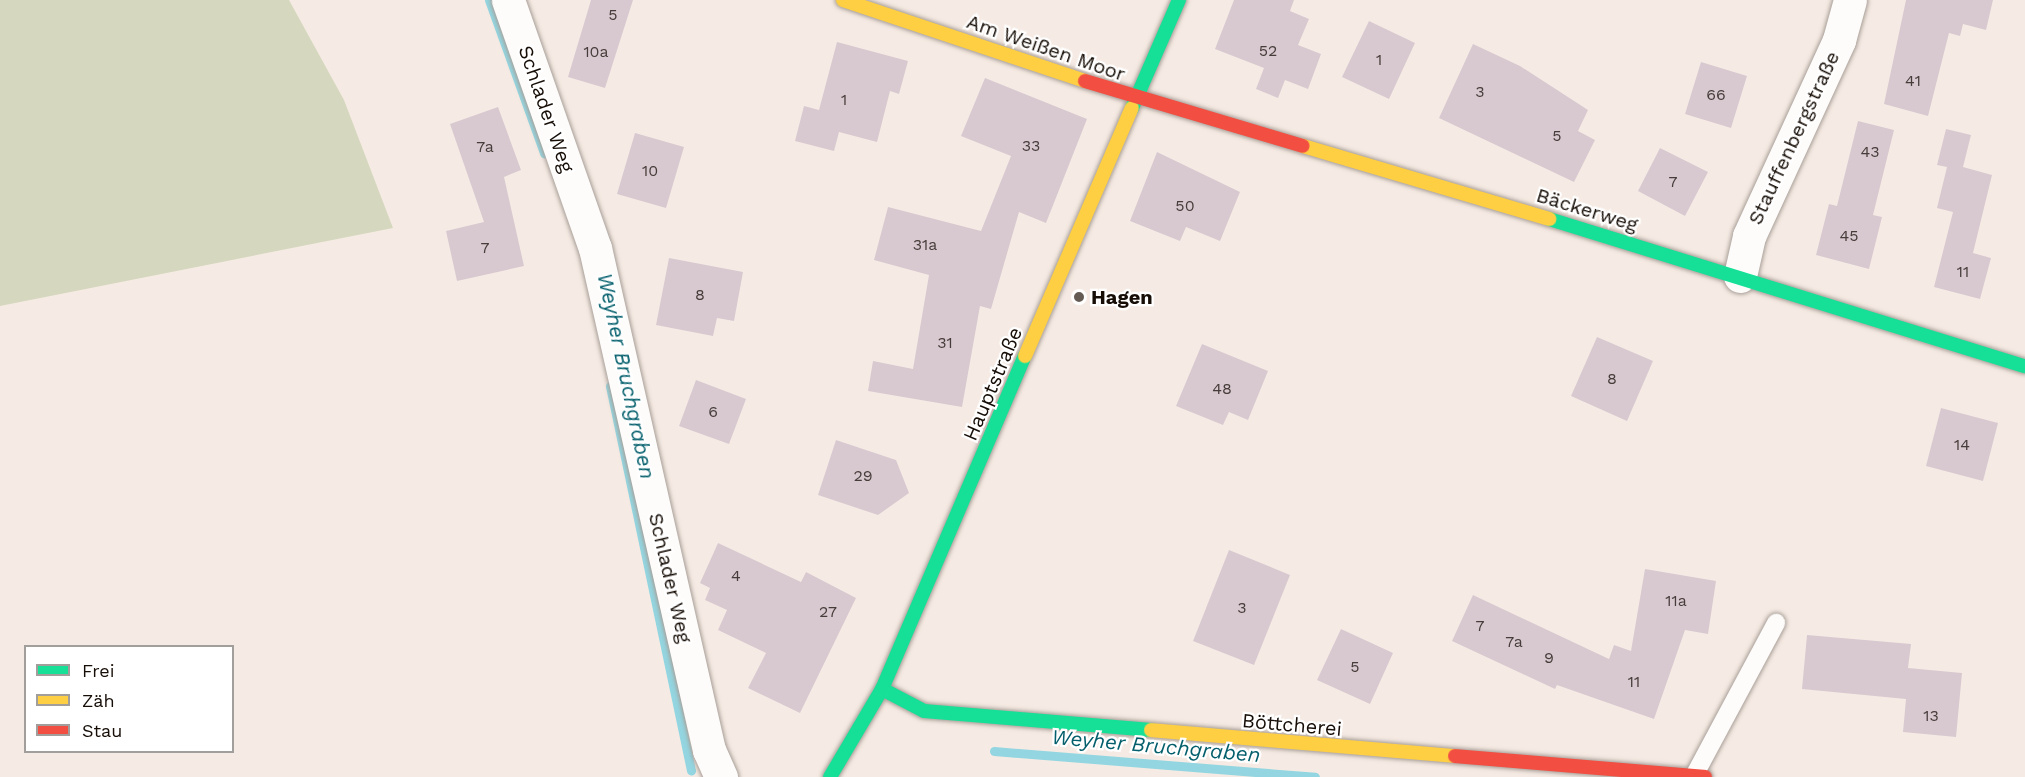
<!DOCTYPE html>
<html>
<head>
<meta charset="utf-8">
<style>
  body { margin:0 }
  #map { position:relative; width:2025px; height:777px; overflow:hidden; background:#f6ebe4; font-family:"Work Sans",sans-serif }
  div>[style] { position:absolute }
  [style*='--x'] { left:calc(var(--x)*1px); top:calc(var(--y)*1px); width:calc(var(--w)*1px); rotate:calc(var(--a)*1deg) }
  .green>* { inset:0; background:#d5d8be }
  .stream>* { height:9px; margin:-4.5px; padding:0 4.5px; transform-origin:4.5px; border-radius:4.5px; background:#93d6e1 }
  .building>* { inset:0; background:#d8c9d1 }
  .roads { filter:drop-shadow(0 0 2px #a89f98) drop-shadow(0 0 2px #a89f98) }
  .lane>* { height:18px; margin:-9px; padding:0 9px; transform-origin:9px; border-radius:9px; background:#fefcfb }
  .street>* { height:33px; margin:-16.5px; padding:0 16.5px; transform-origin:16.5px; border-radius:16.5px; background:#fefcfb }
  .fast>* { height:14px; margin:-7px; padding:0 7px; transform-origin:7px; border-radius:7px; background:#16e098 }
  .slow>* { height:14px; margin:-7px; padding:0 7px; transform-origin:7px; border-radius:7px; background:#ffcf43 }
  .jam>* { height:14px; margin:-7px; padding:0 7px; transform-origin:7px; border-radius:7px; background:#f24e42 }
  .dots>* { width:16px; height:16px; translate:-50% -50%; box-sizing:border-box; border:3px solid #fff; border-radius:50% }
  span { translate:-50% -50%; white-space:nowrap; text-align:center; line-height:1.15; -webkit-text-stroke:4.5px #fff; paint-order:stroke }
  .number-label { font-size:16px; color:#463c39 }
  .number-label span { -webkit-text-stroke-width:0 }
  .street-label { font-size:20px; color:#160d06 }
  .poi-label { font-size:20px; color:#160d06; font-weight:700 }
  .left { translate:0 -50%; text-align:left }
  .water-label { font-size:21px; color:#045f6c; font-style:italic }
  .legend { position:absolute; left:24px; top:645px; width:210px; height:108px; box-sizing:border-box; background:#fff; border:2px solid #a29e9b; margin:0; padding:8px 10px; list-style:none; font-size:18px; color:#160d06 }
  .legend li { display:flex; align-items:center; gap:12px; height:30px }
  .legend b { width:30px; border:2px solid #a29e9b }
</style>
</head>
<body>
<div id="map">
  <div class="green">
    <div style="clip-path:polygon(0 0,289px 0,344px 100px,393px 228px,0 306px)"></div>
  </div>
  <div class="stream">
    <div style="--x:489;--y:0;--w:163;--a:70.2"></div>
    <div style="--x:610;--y:386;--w:393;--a:78.1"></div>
    <div style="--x:994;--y:751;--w:322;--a:4.6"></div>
  </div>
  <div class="building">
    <div style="clip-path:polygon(591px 0,633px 0,605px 88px,568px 77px)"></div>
    <div style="clip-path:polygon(1234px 0,1294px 0,1290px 11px,1309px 19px,1298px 45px,1321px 54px,1308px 89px,1285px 80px,1278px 98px,1256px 89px,1264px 68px,1215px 49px)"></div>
    <div style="clip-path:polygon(1906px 0,1993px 0,1986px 30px,1963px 24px,1960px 36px,1949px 33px,1928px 116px,1884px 104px)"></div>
    <div style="clip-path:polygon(1369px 21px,1415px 43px,1389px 99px,1342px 77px)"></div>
    <div style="clip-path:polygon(837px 42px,908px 61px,899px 94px,890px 91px,877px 142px,839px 132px,834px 151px,795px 141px,804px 106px,819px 110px)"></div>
    <div style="clip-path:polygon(1473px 44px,1520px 66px,1588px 110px,1578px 131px,1595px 140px,1574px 182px,1439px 118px)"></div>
    <div style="clip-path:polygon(1701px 62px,1747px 76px,1731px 128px,1685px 114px)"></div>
    <div style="clip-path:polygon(985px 78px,1087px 119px,1046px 223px,1019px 212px,991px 309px,980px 306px,962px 407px,868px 391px,873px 361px,913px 369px,929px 275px,874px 260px,888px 207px,981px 231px,1011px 156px,961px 136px)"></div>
    <div style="clip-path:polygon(498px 107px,521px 170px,504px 177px,524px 266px,457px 281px,446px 231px,484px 222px,450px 124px)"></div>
    <div style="clip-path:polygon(1858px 121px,1894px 130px,1873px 215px,1882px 217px,1869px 269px,1816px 255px,1829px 204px,1837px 206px)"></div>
    <div style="clip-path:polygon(1946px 129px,1971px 135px,1963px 167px,1992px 175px,1973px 253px,1991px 258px,1980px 299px,1934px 287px,1953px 212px,1937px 208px,1947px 167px,1937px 165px)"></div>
    <div style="clip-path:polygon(635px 133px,684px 147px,666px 208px,617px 194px)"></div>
    <div style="clip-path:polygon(1660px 148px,1708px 172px,1685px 216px,1638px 191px)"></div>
    <div style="clip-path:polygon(1157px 152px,1240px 192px,1220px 241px,1186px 227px,1180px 241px,1130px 221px)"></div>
    <div style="clip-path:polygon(669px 258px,743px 272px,734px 321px,717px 318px,713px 336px,656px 325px)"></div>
    <div style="clip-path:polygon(1597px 337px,1653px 361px,1627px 421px,1571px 396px)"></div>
    <div style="clip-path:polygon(1202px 344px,1268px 371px,1248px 420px,1229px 412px,1223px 425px,1176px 406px)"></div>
    <div style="clip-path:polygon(696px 380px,746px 399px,729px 444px,679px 426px)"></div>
    <div style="clip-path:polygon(1941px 408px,1998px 423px,1983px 481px,1926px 466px)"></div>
    <div style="clip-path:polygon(836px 440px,896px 460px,909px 493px,878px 515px,818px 495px)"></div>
    <div style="clip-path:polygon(718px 543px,801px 582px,806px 572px,856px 598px,800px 713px,748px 688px,766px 653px,718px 630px,727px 610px,705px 600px,710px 588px,700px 583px)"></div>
    <div style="clip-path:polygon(1229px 550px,1290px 575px,1254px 665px,1193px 641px)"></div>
    <div style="clip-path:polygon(1645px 569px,1716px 581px,1708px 634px,1685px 630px,1654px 719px,1557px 685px,1555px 689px,1452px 641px,1473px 595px,1609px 659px,1614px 645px,1631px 651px)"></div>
    <div style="clip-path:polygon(1341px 629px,1393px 653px,1370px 704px,1317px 680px)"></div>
    <div style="clip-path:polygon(1807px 635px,1911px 644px,1908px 668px,1962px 673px,1956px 737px,1903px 732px,1906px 699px,1802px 689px)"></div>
  </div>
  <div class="roads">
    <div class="lane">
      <div style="--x:1694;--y:776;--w:174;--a:-61.8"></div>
    </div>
    <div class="street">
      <div style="--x:508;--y:0;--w:263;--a:70.7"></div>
      <div style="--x:595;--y:248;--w:515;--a:77.21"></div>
      <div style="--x:709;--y:750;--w:30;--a:66"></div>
      <div style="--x:1740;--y:276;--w:41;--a:-77.3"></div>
      <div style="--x:1749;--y:236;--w:216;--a:-65.3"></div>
      <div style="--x:1839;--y:40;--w:41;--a:-74.6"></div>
    </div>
    <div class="fast">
      <div style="--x:1132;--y:108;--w:118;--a:-66.5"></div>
      <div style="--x:1549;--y:219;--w:498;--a:17.2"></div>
      <div style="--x:882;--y:689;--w:47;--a:27.6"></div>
      <div style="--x:924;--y:711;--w:228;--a:4.8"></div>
      <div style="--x:830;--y:777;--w:102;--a:-59.4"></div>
      <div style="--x:882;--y:689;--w:362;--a:-66.8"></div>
    </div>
    <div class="slow">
      <div style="--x:843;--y:0;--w:255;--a:18.5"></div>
      <div style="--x:1303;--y:146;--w:257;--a:16.5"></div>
      <div style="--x:1025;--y:356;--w:270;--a:-66.7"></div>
      <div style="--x:1151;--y:730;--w:305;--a:4.9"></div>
    </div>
    <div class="jam">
      <div style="--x:1085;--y:81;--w:227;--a:16.6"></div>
      <div style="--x:1455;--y:756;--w:251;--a:4.8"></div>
    </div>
  </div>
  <div class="dots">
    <div style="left:1079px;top:297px;background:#645b54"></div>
  </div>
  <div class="number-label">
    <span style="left:613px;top:15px">5</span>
    <span style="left:1268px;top:51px">52</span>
    <span style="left:596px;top:52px">10a</span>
    <span style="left:1379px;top:60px">1</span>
    <span style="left:1913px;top:81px">41</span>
    <span style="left:1480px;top:92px">3</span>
    <span style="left:1716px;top:95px">66</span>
    <span style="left:844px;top:100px">1</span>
    <span style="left:1557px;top:136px">5</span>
    <span style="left:1031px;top:146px">33</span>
    <span style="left:485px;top:147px">7a</span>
    <span style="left:1870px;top:152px">43</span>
    <span style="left:650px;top:171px">10</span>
    <span style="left:1673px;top:182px">7</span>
    <span style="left:1185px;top:206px">50</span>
    <span style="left:1849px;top:236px">45</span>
    <span style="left:925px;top:245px">31a</span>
    <span style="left:485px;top:248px">7</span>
    <span style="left:1963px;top:272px">11</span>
    <span style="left:700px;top:295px">8</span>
    <span style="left:945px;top:343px">31</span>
    <span style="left:1612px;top:379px">8</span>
    <span style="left:1222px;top:389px">48</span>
    <span style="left:713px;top:412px">6</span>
    <span style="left:1962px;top:445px">14</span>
    <span style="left:863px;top:476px">29</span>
    <span style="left:736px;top:576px">4</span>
    <span style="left:1676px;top:601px">11a</span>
    <span style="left:1242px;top:608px">3</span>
    <span style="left:828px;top:612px">27</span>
    <span style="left:1480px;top:626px">7</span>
    <span style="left:1514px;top:642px">7a</span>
    <span style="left:1549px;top:658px">9</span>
    <span style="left:1355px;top:667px">5</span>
    <span style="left:1634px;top:682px">11</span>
    <span style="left:1931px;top:716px">13</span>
  </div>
  <div class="street-label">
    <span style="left:1046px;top:48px;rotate:19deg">Am Weißen Moor</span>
    <span style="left:546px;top:109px;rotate:71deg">Schlader Weg</span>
    <span style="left:1794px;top:138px;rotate:-65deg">Stauffenbergstraße</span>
    <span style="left:1587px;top:210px;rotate:17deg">Bäckerweg</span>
    <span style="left:993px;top:384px;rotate:-67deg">Hauptstraße</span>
    <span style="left:670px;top:578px;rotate:77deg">Schlader Weg</span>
    <span style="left:1292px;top:725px;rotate:5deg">Böttcherei</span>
  </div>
  <div class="poi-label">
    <span class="left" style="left:1091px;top:297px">Hagen</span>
  </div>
  <div class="water-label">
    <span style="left:626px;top:376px;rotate:78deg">Weyher Bruchgraben</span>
    <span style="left:1156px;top:746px;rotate:5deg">Weyher Bruchgraben</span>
  </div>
  <ul class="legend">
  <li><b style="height:8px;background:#16e098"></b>Frei</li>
  <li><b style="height:8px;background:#ffcf43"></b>Zäh</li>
  <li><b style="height:8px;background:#f24e42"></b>Stau</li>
  </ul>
</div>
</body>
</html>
